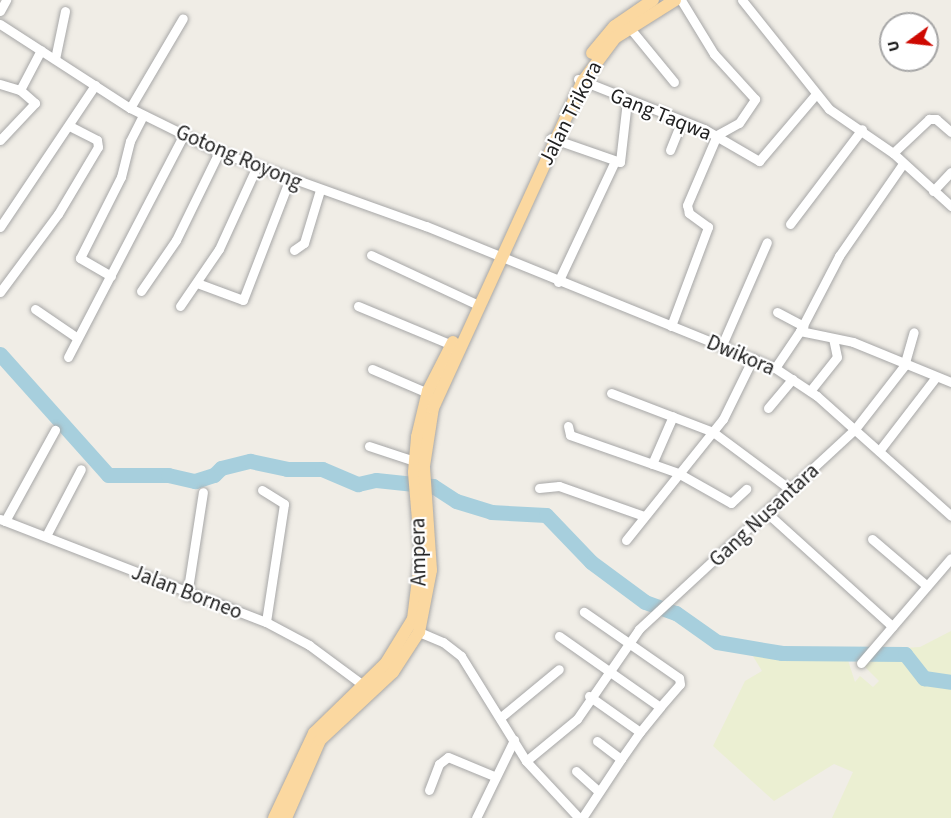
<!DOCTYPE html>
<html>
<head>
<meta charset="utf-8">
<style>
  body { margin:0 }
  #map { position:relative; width:951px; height:818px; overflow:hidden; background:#f0ede6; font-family:"Source Sans 3",sans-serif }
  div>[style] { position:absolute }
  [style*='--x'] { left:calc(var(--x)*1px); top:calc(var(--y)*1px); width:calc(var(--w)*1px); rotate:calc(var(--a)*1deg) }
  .farmland>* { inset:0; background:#ebefd2 }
  .river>* { height:15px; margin:-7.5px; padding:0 7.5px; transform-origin:7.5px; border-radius:7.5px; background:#a7cfdd }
  .roads { filter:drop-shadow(0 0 2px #a7a7a7) drop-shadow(0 0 2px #a7a7a7) }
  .minor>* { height:9px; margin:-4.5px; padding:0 4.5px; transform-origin:4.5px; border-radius:4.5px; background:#fff }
  .major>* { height:12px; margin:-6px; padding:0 6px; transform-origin:6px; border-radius:6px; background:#fbd8a0 }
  span { translate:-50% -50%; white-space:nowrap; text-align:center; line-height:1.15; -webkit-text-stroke:4.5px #fff; paint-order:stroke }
  .street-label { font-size:21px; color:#202020 }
  .north { position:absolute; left:879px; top:12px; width:60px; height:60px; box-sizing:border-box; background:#fff; border:2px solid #a6a6a6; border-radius:50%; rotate:255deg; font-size:16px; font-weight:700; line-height:24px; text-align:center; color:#202020 }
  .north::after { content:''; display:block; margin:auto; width:21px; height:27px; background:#ce0901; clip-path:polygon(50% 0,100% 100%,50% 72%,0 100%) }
</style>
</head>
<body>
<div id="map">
  <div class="farmland">
    <div style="clip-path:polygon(951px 631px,951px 818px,832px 818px,853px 772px,834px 764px,774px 801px,713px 746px,745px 681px,762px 671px,748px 648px,846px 654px,855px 682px,860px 676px,873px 687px,879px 681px,863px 665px,873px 650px,920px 647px)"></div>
  </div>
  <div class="river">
    <div style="--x:0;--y:354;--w:162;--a:48.2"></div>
    <div style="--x:108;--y:475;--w:60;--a:0"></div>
    <div style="--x:168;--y:475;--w:28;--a:13"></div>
    <div style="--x:195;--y:481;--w:20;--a:-18"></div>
    <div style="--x:214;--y:475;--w:10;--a:-45"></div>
    <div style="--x:221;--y:468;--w:30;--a:-14"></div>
    <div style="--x:250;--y:461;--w:38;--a:12"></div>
    <div style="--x:287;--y:469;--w:35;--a:0"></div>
    <div style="--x:322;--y:469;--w:39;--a:23"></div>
    <div style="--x:358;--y:484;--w:18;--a:-13"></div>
    <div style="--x:376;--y:480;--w:57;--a:6"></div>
    <div style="--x:433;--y:486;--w:27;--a:33"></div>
    <div style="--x:456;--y:501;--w:37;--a:17"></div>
    <div style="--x:491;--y:512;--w:55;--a:3.1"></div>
    <div style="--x:546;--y:515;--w:65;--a:46.2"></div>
    <div style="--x:591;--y:562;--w:67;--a:36.5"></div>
    <div style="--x:645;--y:602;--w:33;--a:20"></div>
    <div style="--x:676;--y:613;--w:50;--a:35.3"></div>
    <div style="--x:717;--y:642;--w:66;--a:9.6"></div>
    <div style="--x:782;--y:653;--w:123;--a:0.5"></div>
    <div style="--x:905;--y:654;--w:31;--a:52"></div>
    <div style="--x:924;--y:678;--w:27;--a:8"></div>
  </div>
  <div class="roads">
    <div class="minor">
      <div style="--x:742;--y:0;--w:139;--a:51.4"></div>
      <div style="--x:829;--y:109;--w:78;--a:34.5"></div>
      <div style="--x:893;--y:153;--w:79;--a:42.4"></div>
      <div style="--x:0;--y:11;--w:13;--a:-61"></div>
      <div style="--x:0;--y:24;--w:155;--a:32.9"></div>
      <div style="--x:130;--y:108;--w:99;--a:26.3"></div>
      <div style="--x:219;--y:152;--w:220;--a:19.7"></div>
      <div style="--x:426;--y:226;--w:377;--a:22.1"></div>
      <div style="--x:775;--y:368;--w:50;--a:33.7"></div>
      <div style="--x:817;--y:396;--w:180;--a:41.8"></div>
      <div style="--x:629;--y:27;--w:71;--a:50.7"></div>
      <div style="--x:55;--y:59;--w:49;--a:-78.2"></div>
      <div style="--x:578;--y:79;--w:136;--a:21.6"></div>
      <div style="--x:704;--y:129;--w:64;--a:30.2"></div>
      <div style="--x:759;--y:161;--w:88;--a:-49.6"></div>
      <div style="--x:0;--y:84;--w:21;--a:17"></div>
      <div style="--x:20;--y:90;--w:20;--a:41"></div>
      <div style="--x:35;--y:103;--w:51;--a:133.4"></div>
      <div style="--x:20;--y:90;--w:45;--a:-62.3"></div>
      <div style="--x:130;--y:108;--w:104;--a:-59.5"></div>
      <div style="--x:551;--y:138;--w:73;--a:19.2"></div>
      <div style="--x:620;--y:162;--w:61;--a:-83.5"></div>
      <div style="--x:670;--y:150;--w:31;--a:-68"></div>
      <div style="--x:893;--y:153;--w:50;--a:-43.4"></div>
      <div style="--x:929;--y:119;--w:7;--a:0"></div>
      <div style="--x:936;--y:119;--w:20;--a:41"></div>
      <div style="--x:933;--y:191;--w:26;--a:-47"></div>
      <div style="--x:790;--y:224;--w:119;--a:-52.8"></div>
      <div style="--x:0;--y:227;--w:171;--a:-56.2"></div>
      <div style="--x:294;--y:250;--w:12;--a:-35"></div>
      <div style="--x:304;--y:243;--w:55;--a:-73.2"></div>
      <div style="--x:371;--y:255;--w:118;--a:25"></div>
      <div style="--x:111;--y:276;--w:36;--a:-150"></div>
      <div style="--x:80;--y:258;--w:91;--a:-63.2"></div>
      <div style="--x:121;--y:177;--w:37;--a:-76"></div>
      <div style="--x:130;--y:141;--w:29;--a:-63"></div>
      <div style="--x:558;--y:282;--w:132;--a:-64.8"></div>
      <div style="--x:197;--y:283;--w:49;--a:20.3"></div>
      <div style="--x:243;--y:300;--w:128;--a:-68.9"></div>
      <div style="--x:141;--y:291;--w:62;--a:-55.5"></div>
      <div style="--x:176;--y:240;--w:98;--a:-64"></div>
      <div style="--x:0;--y:292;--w:97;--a:-53.4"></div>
      <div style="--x:58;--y:214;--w:78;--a:-59.2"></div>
      <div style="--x:98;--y:147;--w:7;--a:-98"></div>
      <div style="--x:97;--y:140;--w:30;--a:-153"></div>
      <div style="--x:180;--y:306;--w:69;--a:-55.6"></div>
      <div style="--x:219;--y:249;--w:89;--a:-65.4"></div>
      <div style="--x:358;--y:306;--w:102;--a:22.5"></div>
      <div style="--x:35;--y:309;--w:50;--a:34.3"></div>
      <div style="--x:777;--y:312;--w:30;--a:28"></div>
      <div style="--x:671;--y:326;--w:106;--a:-69.5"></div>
      <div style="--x:708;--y:227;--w:24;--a:-144"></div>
      <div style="--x:689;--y:213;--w:8;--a:-104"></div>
      <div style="--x:687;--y:205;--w:76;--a:-66.8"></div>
      <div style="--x:717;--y:135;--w:25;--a:-29"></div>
      <div style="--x:739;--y:123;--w:29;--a:-56"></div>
      <div style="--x:755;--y:99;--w:61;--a:-132.3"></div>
      <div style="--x:714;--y:54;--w:63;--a:-121.4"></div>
      <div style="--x:800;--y:331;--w:54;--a:11.7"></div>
      <div style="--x:853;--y:342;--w:106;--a:22.2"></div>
      <div style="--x:722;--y:345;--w:112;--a:-66.4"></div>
      <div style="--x:68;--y:357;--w:249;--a:-62.5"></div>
      <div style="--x:775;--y:368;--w:45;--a:-56"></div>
      <div style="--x:800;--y:331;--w:85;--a:-62.5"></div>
      <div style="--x:839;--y:256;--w:111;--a:-55.3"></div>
      <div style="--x:372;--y:369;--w:61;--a:23.2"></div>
      <div style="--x:810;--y:391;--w:43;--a:-51.5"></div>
      <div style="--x:837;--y:357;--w:19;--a:-102"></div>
      <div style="--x:611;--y:393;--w:109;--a:20.9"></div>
      <div style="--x:713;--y:432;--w:97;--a:36.6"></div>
      <div style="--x:768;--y:408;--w:38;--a:-50"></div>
      <div style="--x:568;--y:426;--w:9;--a:77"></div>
      <div style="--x:570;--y:435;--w:114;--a:19.4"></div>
      <div style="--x:678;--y:473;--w:61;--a:29.5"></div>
      <div style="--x:731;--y:503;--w:21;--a:-43"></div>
      <div style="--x:369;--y:446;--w:47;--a:18.4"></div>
      <div style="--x:879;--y:451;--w:93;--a:-52.4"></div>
      <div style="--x:652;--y:464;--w:52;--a:-66.4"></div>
      <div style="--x:539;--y:488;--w:20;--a:-6"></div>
      <div style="--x:559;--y:486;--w:90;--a:19.4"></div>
      <div style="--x:262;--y:490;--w:26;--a:32"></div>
      <div style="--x:284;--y:504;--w:119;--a:98.7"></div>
      <div style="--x:767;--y:513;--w:169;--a:42.1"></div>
      <div style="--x:0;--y:519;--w:285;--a:21.2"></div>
      <div style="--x:266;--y:622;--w:49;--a:28.1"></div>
      <div style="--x:309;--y:645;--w:67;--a:36.5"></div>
      <div style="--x:5;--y:521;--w:104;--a:-61.2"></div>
      <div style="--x:47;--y:534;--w:73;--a:-62.4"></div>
      <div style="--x:872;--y:539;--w:72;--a:40.5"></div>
      <div style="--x:626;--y:540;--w:155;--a:-51.3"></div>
      <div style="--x:723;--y:419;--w:68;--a:-63.8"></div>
      <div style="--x:187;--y:595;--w:104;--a:-81.2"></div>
      <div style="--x:419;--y:632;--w:26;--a:23"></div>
      <div style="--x:443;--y:642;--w:23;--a:38"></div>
      <div style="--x:461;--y:656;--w:123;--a:58.2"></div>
      <div style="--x:526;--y:761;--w:78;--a:47.1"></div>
      <div style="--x:559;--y:636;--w:123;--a:35.1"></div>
      <div style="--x:660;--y:707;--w:30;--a:-49"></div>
      <div style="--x:680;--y:684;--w:6;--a:-99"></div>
      <div style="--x:679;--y:678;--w:116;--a:-145.2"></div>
      <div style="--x:861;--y:663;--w:138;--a:-49.4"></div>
      <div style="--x:589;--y:696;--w:62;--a:35.2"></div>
      <div style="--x:640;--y:732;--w:32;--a:-51"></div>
      <div style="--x:501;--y:717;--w:75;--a:-39.6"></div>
      <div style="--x:597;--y:741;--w:30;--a:37"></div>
      <div style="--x:621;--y:759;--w:33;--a:-55"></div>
      <div style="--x:526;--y:761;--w:66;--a:-39.5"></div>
      <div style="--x:577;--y:719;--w:109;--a:-55.4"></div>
      <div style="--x:639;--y:629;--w:294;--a:-42.8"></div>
      <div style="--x:855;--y:429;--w:80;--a:-52.1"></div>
      <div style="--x:904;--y:366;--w:35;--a:-74"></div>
      <div style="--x:576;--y:771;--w:30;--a:42"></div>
      <div style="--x:429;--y:790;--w:28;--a:-69"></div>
      <div style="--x:439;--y:764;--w:11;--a:-38"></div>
      <div style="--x:448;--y:757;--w:50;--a:22.4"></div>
      <div style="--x:476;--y:818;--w:87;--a:-64"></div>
      <div style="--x:582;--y:818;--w:71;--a:-56.5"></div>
    </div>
    <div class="major">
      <div style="--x:592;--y:53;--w:35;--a:-50"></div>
      <div style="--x:615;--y:26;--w:46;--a:-34.4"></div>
      <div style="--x:274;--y:818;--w:94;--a:-64.8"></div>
      <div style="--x:314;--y:733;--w:100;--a:-44.2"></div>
      <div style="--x:386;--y:663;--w:52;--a:-58.5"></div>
      <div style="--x:413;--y:619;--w:64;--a:-82.8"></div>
      <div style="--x:421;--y:556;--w:84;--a:-94.8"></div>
      <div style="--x:414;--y:472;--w:35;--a:-85"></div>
      <div style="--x:417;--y:437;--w:47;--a:-76.6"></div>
      <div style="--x:428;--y:391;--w:55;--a:-63"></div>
      <div style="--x:286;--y:818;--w:85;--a:-66.4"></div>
      <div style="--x:320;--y:740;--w:100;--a:-43"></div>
      <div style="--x:393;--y:672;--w:48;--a:-57"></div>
      <div style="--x:419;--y:632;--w:63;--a:-79"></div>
      <div style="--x:431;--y:570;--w:104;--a:-93.9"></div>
      <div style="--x:424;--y:466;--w:59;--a:-81.2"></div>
      <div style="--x:433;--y:408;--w:360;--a:-65.4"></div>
      <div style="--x:583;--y:81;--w:54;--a:-53.3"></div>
      <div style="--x:615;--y:38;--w:71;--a:-32.3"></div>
    </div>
  </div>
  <div class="street-label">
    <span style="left:570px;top:113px;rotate:-63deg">Jalan Trikora</span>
    <span style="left:661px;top:114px;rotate:22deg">Gang Taqwa</span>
    <span style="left:239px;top:157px;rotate:23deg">Gotong Royong</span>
    <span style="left:741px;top:355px;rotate:23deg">Dwikora</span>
    <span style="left:764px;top:515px;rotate:-43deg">Gang Nusantara</span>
    <span style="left:418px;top:552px;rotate:-91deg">Ampera</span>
    <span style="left:187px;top:592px;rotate:21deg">Jalan Borneo</span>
  </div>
  <div class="north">U</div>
</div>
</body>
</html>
